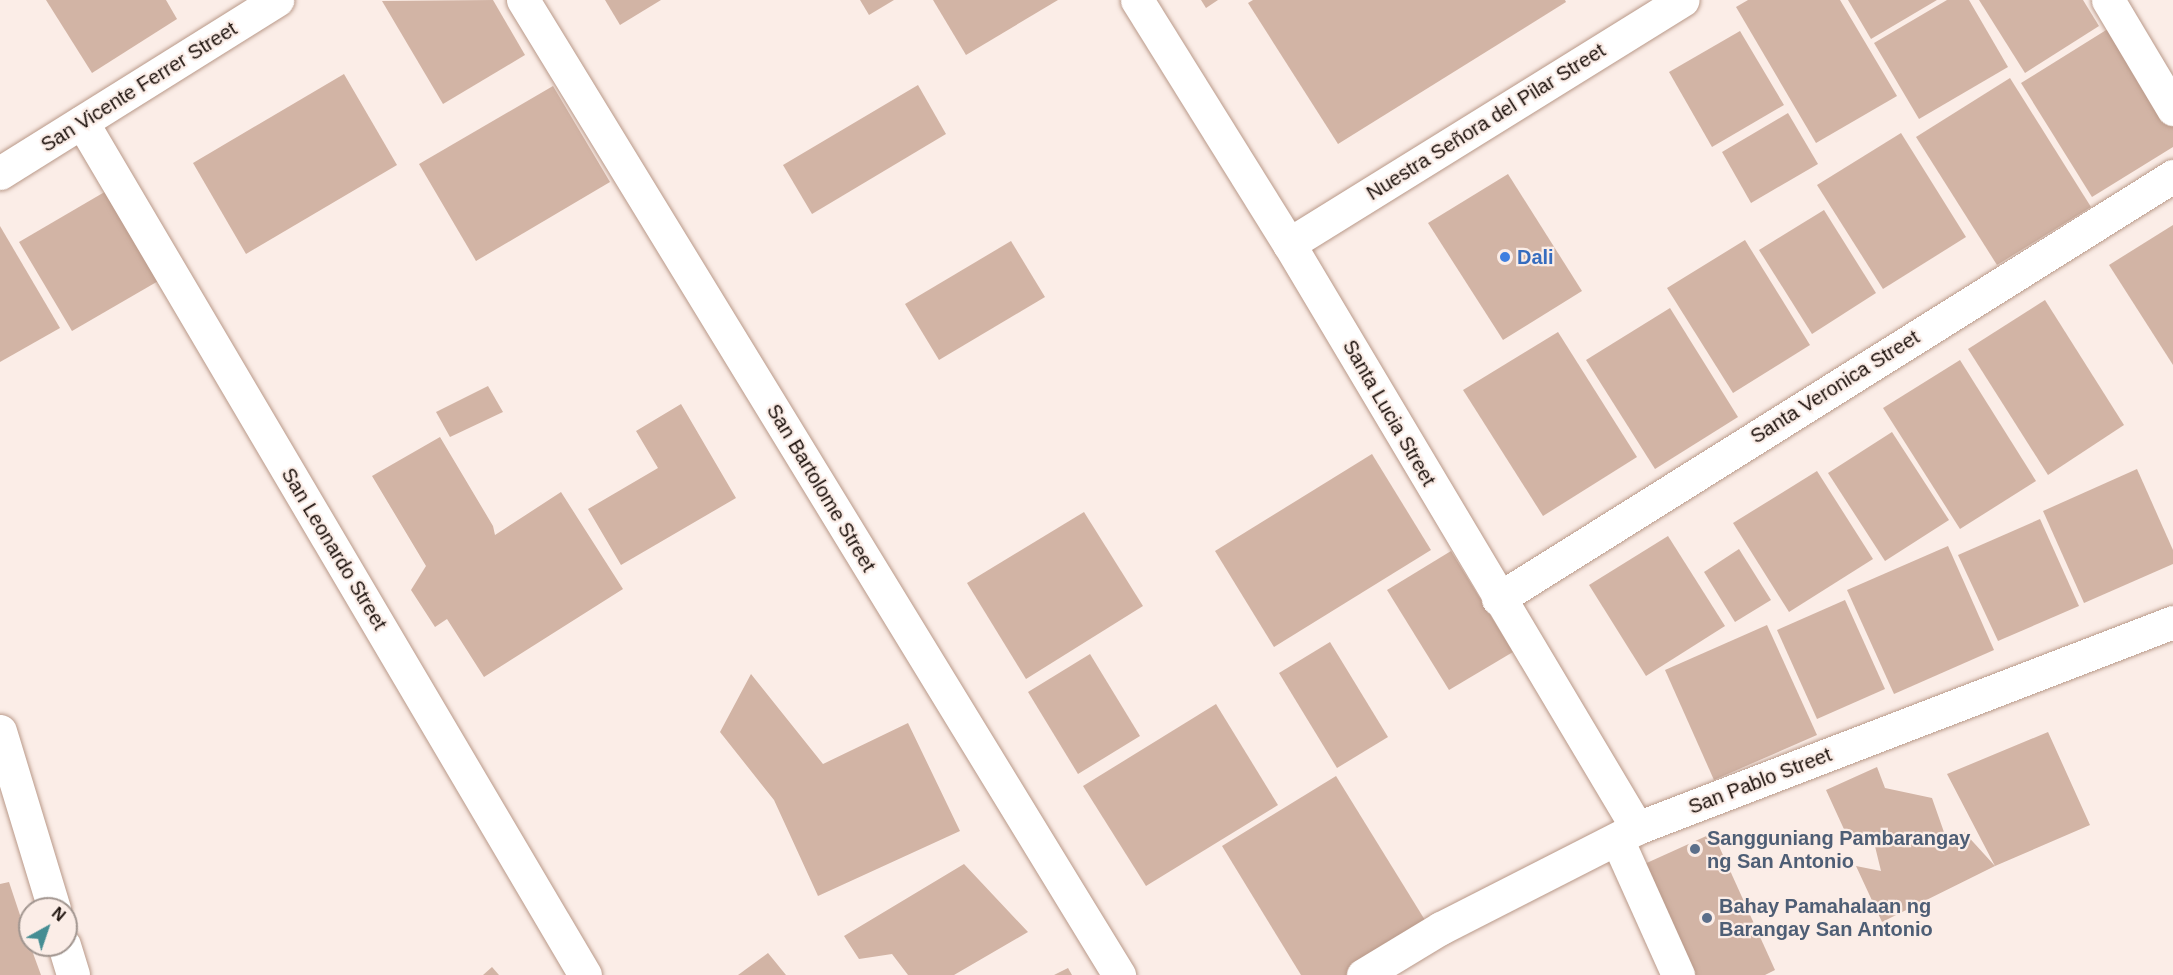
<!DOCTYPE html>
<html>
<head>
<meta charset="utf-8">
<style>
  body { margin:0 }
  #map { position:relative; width:2173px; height:975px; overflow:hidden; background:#fbede7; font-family:Arial,sans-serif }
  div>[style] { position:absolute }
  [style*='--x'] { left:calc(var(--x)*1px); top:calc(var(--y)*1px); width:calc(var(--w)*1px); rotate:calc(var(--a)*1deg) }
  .building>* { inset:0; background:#d2b4a5 }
  .roads { filter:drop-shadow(0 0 2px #b99989) drop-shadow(0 0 2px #b99989) }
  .pedestrian>* { height:33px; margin:-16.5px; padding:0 16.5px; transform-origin:16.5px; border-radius:16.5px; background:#fff }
  .minor>* { height:33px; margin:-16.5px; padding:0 16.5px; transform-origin:16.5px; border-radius:16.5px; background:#fff }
  .dots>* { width:16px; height:16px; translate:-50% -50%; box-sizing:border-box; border:3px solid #fbede7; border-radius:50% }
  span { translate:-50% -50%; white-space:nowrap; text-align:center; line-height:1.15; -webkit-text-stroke:4.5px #fbede7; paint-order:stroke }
  .street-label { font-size:20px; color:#1b100b }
  .shop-label { font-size:20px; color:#366cbe; font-weight:700 }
  .left { translate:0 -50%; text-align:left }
  .service-label { font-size:20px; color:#4e5e75; font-weight:700 }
  .north { position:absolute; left:18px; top:897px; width:60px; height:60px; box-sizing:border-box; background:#fbede7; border:2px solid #a1958f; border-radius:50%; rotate:40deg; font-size:16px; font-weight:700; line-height:24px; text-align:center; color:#1b100b }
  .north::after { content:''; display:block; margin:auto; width:21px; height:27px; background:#458d93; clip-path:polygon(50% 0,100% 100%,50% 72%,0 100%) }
</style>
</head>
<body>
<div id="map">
  <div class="building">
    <div style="clip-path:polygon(46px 0,166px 0,177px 19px,92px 73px)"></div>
    <div style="clip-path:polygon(493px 0,525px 55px,443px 104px,382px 1px)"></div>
    <div style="clip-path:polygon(605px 0,661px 0,620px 25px)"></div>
    <div style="clip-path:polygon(860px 0,894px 0,869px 15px)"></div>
    <div style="clip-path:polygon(933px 0,1058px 0,966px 55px)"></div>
    <div style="clip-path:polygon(1201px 0,1218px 0,1206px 8px)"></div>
    <div style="clip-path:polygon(1253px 0,1565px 0,1566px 2px,1338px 144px,1248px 3px)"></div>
    <div style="clip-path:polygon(1748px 0,1840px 0,1897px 96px,1816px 143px,1736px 7px)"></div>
    <div style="clip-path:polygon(1848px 0,1937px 0,1871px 39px)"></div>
    <div style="clip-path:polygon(1947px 0,1969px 0,2008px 67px,1919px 119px,1874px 43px)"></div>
    <div style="clip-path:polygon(1979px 0,2083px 0,2099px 26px,2025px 73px)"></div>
    <div style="clip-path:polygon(2111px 27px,2173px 127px,2173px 147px,2092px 197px,2021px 83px)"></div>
    <div style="clip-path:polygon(1740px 31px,1784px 105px,1712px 147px,1669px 72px)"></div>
    <div style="clip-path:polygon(344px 74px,397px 165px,246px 254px,193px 163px)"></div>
    <div style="clip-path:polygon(2010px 78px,2091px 207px,1997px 265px,1916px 137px)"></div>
    <div style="clip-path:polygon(918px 85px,946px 134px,812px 214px,783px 165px)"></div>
    <div style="clip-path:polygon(553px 86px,610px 182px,476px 261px,419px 164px)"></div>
    <div style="clip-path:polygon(1788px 113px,1818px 164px,1751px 203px,1722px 152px)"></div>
    <div style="clip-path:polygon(1901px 133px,1966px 237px,1883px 289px,1817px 185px)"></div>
    <div style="clip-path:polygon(1508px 174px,1582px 291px,1503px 340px,1428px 223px)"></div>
    <div style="clip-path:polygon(108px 190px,160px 280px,72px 331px,19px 242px)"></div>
    <div style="clip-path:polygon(1824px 210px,1876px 293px,1812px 334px,1759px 250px)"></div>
    <div style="clip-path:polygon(2173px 225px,2173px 365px,2109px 265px)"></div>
    <div style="clip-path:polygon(0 226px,60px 328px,0 362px)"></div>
    <div style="clip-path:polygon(1745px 240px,1810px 345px,1733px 393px,1667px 288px)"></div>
    <div style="clip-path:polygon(1011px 241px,1045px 297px,939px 360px,905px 304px)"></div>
    <div style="clip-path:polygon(2045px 300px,2124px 425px,2048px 475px,1968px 349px)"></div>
    <div style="clip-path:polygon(1670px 308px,1738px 417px,1655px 469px,1586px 360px)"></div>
    <div style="clip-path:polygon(1558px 332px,1637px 457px,1543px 516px,1463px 390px)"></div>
    <div style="clip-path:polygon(1960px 360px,2036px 481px,1960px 529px,1883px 408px)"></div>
    <div style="clip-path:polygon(488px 386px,503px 412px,450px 437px,436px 412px)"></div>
    <div style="clip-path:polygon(681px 404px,736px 498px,621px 565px,588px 509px,658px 468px,636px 431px)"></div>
    <div style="clip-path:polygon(1892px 432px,1949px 520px,1885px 561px,1828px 473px)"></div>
    <div style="clip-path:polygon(440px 437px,493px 526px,495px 535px,561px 492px,623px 589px,484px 677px,447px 619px,435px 627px,411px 590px,426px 566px,372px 476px)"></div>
    <div style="clip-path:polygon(1372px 454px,1431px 550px,1274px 647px,1215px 551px)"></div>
    <div style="clip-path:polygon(2137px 469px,2173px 550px,2173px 564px,2084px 603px,2043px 511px)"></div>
    <div style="clip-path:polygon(1817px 471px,1873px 559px,1789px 612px,1733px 523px)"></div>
    <div style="clip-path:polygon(1084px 512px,1143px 606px,1026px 679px,967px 583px)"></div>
    <div style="clip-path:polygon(2040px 519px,2079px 606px,1998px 641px,1958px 555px)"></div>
    <div style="clip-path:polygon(1668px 536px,1725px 626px,1646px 676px,1589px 585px)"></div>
    <div style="clip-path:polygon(1948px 546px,1994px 650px,1894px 694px,1847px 590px)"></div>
    <div style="clip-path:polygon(1739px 549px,1771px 600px,1735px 622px,1704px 572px)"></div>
    <div style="clip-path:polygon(1451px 551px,1513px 652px,1449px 690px,1387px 590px)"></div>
    <div style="clip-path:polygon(1845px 600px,1885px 689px,1817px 719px,1777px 630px)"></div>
    <div style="clip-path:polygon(1767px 625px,1817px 735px,1714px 780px,1665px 670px)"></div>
    <div style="clip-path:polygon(1330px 642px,1388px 737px,1337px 768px,1279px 673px)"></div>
    <div style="clip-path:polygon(1090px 654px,1140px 736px,1078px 774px,1028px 692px)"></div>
    <div style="clip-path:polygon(751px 674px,823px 764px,908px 723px,960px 831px,818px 896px,774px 800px,720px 732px)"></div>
    <div style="clip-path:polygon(1216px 704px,1278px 805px,1146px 886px,1083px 786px)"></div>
    <div style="clip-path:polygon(2048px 732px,2090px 825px,1995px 866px,1882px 922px,1856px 866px,1881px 871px,1872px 834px,1848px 838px,1826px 790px,1877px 767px,1885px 788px,1932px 798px,1945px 835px,1964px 832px,1995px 866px,1947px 774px)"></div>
    <div style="clip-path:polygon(1336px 776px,1428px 925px,1346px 975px,1301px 975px,1222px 846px)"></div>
    <div style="clip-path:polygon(1713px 833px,1775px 970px,1765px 975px,1690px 975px,1640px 866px)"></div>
    <div style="clip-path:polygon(964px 864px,1028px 932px,954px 975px,908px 975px,892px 954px,859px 959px,844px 936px)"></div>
    <div style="clip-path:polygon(9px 882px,30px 945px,41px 975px,0 975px,0 884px)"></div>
    <div style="clip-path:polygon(768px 953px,786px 975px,738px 975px)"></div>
    <div style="clip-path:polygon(492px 967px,499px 975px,483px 975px)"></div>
    <div style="clip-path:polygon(1068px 968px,1072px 975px,1054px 975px)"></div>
  </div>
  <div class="roads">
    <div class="pedestrian">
      <div style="--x:1617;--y:839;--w:149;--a:65.8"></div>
    </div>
    <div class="minor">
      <div style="--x:523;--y:0;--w:1143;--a:58.56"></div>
      <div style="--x:1137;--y:0;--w:287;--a:58.1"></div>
      <div style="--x:1289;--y:244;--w:680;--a:59.21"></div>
      <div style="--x:2108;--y:0;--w:127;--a:59.2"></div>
      <div style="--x:82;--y:122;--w:990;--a:59.47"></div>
      <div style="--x:0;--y:173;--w:327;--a:-32"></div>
      <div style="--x:1289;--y:244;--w:463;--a:-31.8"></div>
      <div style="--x:1498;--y:599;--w:797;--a:-32.07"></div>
      <div style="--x:0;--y:731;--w:186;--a:73.1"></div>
      <div style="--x:64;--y:945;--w:31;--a:73"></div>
      <div style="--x:1363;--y:975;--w:91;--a:-31.1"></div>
      <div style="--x:1441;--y:928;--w:220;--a:-27"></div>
      <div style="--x:1637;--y:828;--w:574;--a:-21.02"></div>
    </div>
  </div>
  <div class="dots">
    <div style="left:1505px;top:257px;background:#3f7fe0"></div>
    <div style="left:1695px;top:849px;background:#5c6f8a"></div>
    <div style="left:1707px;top:918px;background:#5c6f8a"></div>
  </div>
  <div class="street-label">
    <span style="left:139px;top:87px;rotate:-32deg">San Vicente Ferrer Street</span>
    <span style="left:1486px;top:122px;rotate:-32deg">Nuestra Señora del Pilar Street</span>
    <span style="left:1835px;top:387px;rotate:-32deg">Santa Veronica Street</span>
    <span style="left:1389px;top:413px;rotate:60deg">Santa Lucia Street</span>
    <span style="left:821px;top:488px;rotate:59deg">San Bartolome Street</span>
    <span style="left:334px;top:549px;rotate:59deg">San Leonardo Street</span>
    <span style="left:1760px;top:781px;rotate:-21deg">San Pablo Street</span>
  </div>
  <div class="shop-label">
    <span class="left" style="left:1517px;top:257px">Dali</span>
  </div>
  <div class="service-label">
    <span class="left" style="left:1707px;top:850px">Sangguniang Pambarangay<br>ng San Antonio</span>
    <span class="left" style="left:1719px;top:918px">Bahay Pamahalaan ng<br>Barangay San Antonio</span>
  </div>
  <div class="north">N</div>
</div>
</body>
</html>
